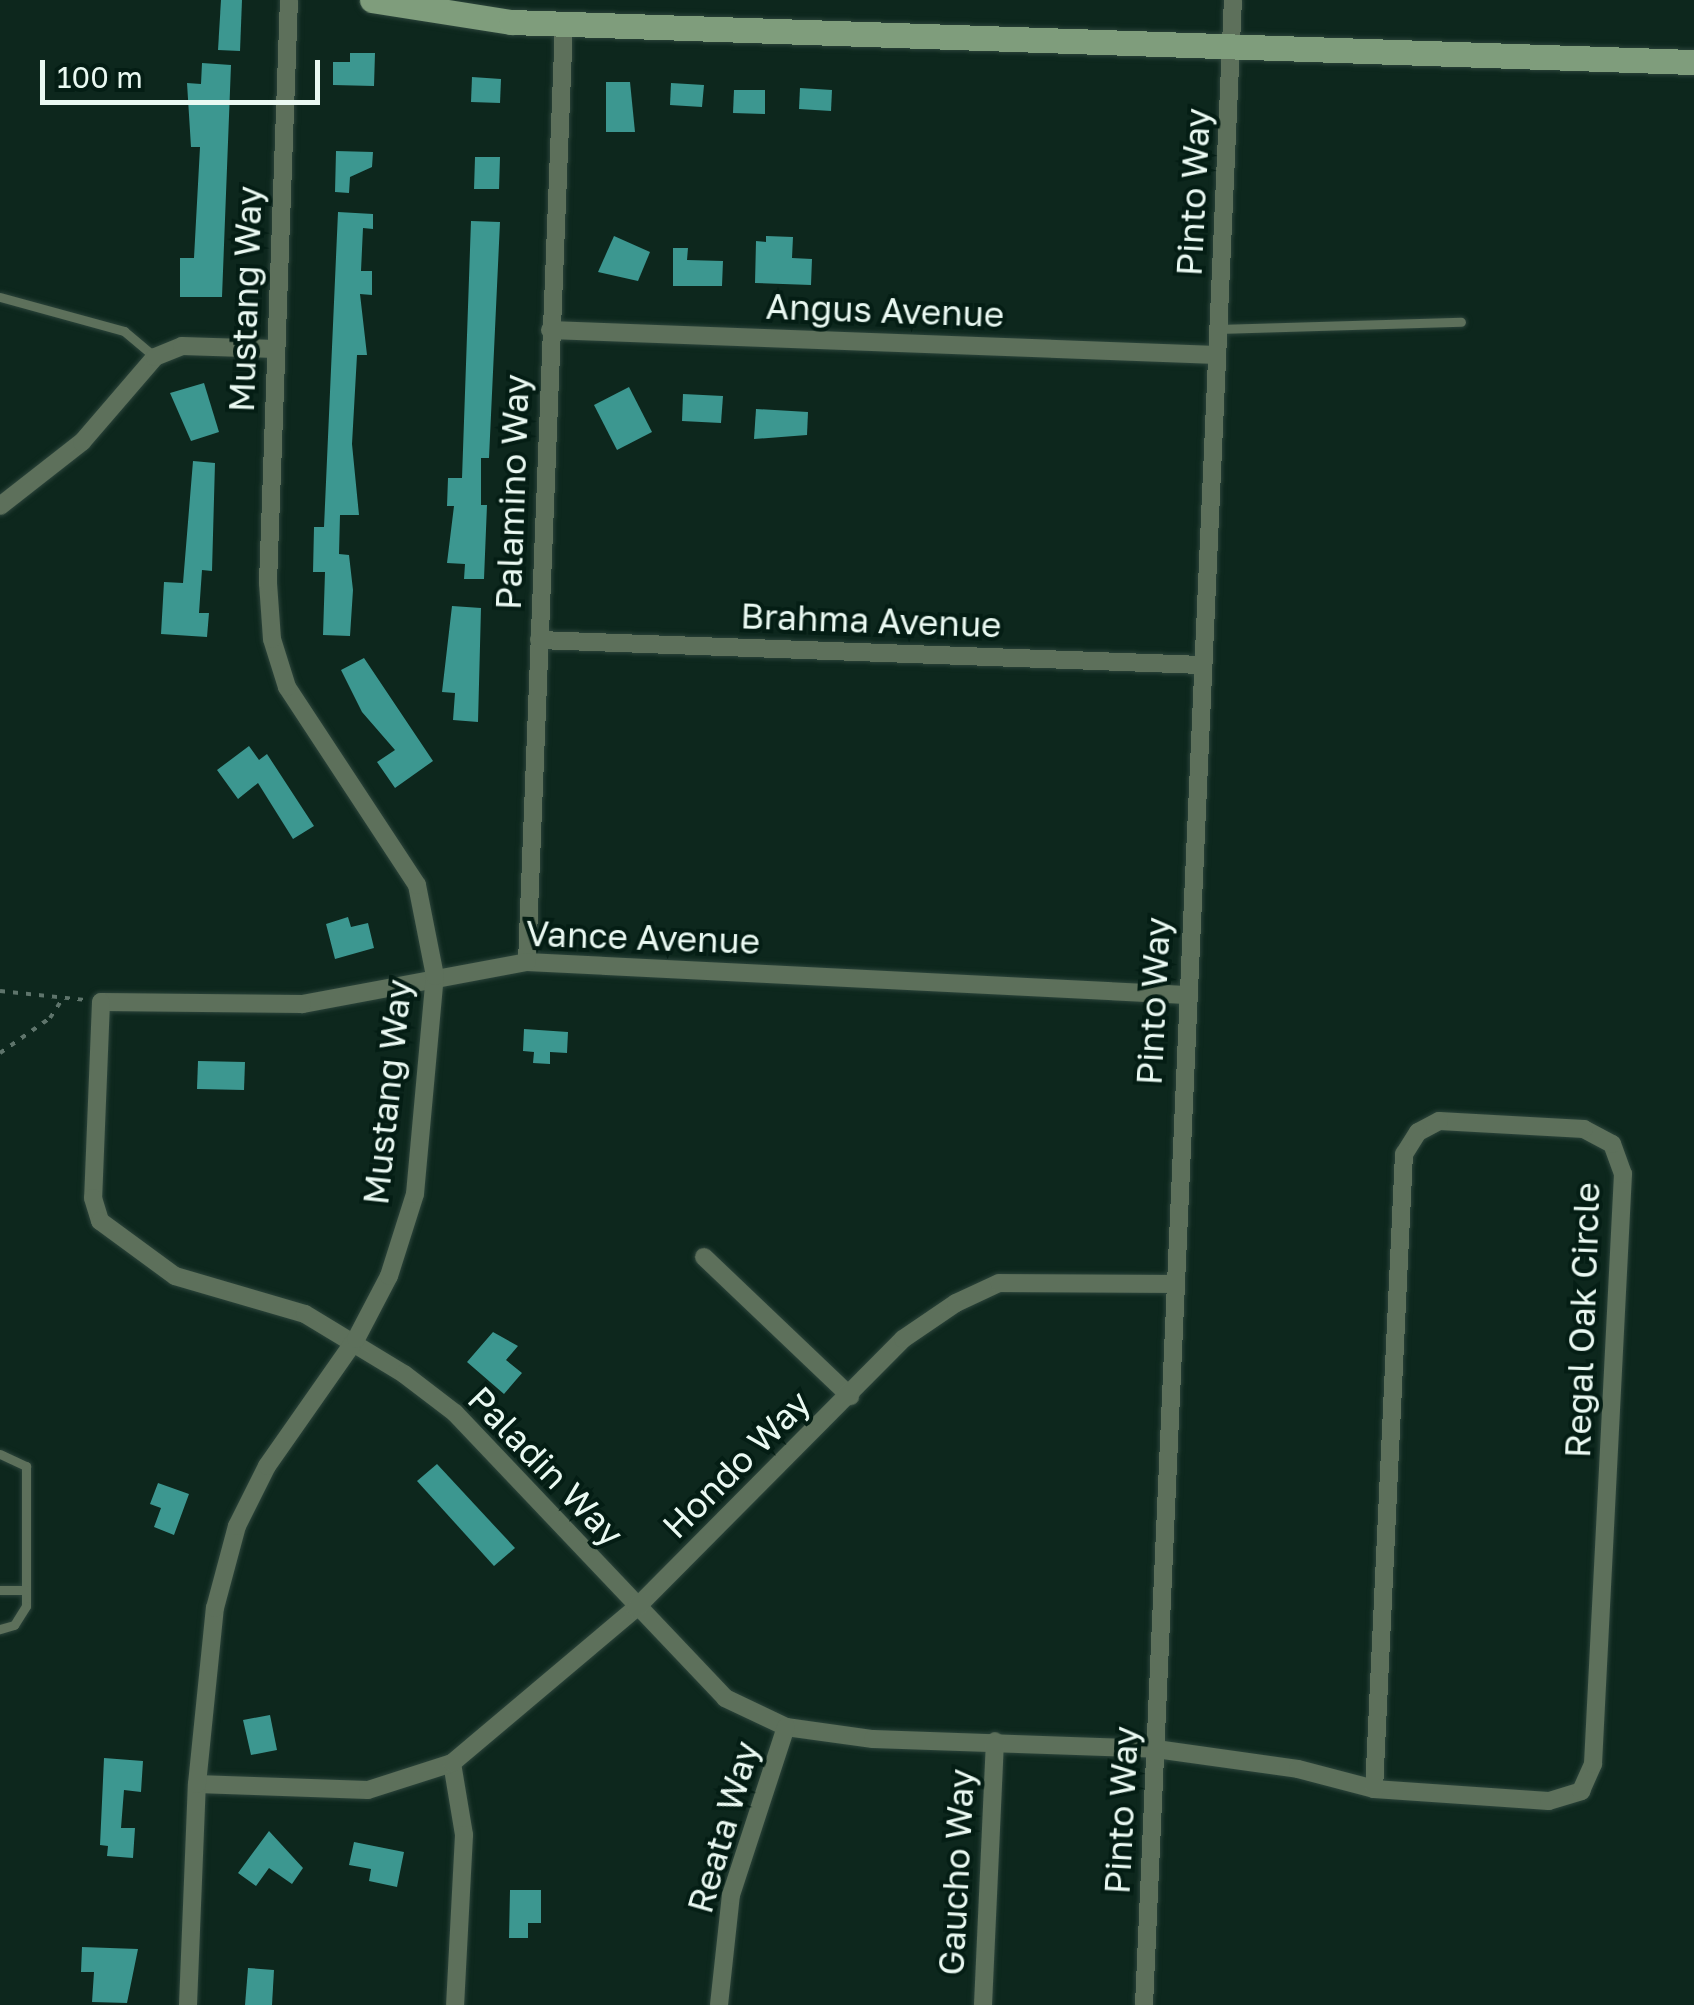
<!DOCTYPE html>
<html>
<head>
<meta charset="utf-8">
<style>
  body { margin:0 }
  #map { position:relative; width:1694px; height:2005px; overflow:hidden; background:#0d271d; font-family:"Golos Text",sans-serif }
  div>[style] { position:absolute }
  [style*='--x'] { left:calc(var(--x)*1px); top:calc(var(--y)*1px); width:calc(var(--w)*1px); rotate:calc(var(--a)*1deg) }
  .building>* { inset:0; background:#3c9790 }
  .path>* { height:4px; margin-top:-2px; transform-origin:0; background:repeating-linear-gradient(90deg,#5e746b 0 5px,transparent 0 13px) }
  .roads { filter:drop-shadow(0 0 2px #2c443b) drop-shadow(0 0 2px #2c443b) }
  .lane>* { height:9px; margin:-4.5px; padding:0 4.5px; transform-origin:4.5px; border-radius:4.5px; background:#5d705b }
  .street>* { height:18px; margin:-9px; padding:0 9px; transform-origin:9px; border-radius:9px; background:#5d705b }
  .secondary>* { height:25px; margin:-12.5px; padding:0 12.5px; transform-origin:12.5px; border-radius:12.5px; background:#7f9d7c }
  span { translate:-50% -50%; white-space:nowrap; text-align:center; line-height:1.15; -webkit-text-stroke:8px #041d14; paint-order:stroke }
  .street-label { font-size:35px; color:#eaf9f2 }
  .scale { position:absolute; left:40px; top:60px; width:280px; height:45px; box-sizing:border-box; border:5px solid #eaf9f2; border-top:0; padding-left:12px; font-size:30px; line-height:35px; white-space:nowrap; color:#eaf9f2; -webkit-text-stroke:8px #041d14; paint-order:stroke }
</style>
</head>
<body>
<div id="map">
  <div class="building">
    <div style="clip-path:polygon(221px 0,242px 0,240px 51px,218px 50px)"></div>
    <div style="clip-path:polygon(350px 53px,375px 53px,374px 86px,333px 85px,333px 62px,350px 62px)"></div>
    <div style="clip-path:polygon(202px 63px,231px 65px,222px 297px,180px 297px,180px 258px,194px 258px,200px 147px,191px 147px,187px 83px,201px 84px)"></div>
    <div style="clip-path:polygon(472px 77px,501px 79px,500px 103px,471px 102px)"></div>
    <div style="clip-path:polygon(606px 82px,630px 82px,635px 132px,606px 132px)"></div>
    <div style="clip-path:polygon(671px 83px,704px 85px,702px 107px,670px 105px)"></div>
    <div style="clip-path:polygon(800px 88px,832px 90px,831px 111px,799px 109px)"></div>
    <div style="clip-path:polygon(734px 90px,765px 90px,765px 114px,733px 113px)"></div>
    <div style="clip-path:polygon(336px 151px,373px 152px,372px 167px,350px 177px,349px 193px,335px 192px)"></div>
    <div style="clip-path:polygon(475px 157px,500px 157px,499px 189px,474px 189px)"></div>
    <div style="clip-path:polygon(338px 212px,373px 214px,373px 229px,363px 228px,361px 271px,372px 271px,372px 295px,360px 294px,367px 355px,357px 355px,352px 444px,359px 515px,340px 515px,339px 554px,349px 555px,353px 590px,350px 636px,323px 635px,325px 572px,313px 572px,314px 527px,324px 527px)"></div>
    <div style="clip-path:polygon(471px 221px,500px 222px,489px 458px,481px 458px,481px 505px,487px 505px,484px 579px,464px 579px,465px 564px,447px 563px,454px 506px,447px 506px,448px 478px,462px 478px)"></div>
    <div style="clip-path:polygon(614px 236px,650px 252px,638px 281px,598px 272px)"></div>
    <div style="clip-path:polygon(766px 236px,793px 237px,792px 258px,812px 259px,811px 285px,755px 283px,756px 241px,766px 242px)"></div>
    <div style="clip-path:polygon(673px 248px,688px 248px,687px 260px,723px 261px,722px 286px,673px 286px)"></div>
    <div style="clip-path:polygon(204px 383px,219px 432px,191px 441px,170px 393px)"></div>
    <div style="clip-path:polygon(629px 387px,652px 432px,617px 450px,594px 405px)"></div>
    <div style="clip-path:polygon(683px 394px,723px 396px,721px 423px,682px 421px)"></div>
    <div style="clip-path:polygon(756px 409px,808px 412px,807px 435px,754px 439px)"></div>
    <div style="clip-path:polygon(193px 461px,215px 463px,212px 571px,202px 570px,199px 613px,209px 613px,207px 637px,161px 634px,164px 582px,183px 583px)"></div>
    <div style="clip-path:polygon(452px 606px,481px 608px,478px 722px,453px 720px,455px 693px,442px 692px)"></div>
    <div style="clip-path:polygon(364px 658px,433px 761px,395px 788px,377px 762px,395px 750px,362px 712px,341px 670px)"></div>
    <div style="clip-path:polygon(249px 746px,259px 760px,267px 754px,314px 826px,293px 839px,258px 783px,238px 799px,217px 770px)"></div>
    <div style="clip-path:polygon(348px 917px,351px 927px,368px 923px,374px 948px,335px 959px,326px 924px)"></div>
    <div style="clip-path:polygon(524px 1029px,568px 1032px,567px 1053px,550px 1052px,550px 1064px,533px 1063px,534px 1052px,523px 1051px)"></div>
    <div style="clip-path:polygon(198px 1061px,245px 1062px,244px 1090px,197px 1089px)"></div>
    <div style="clip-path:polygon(493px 1332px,518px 1346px,506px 1360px,522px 1373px,504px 1394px,467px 1362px)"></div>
    <div style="clip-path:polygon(437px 1464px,515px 1548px,494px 1566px,417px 1481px)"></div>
    <div style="clip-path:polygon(158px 1483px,189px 1494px,174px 1535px,154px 1527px,161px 1508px,150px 1504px)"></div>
    <div style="clip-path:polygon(270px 1715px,277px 1750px,251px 1755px,243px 1720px)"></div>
    <div style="clip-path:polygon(104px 1758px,143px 1761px,141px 1792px,124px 1790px,121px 1828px,135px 1828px,133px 1858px,107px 1856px,108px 1846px,100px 1845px)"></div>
    <div style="clip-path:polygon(269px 1831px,303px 1868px,292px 1884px,269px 1868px,256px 1886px,238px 1873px)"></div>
    <div style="clip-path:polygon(354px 1842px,404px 1852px,397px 1887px,369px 1881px,371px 1869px,349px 1865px)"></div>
    <div style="clip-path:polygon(510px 1890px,541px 1890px,541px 1923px,528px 1923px,528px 1938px,509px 1938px)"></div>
    <div style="clip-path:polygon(82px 1947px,138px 1949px,127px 2003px,92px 2002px,94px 1972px,81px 1972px)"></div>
    <div style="clip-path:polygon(248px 1968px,274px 1970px,272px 2005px,245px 2005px)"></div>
  </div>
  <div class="path">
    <div style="--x:0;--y:991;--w:85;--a:6"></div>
    <div style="--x:0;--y:1053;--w:61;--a:-35"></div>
    <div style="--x:50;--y:1018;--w:24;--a:-57"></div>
  </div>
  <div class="roads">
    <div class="lane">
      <div style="--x:0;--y:297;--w:129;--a:15.3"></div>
      <div style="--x:124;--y:331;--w:40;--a:40"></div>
      <div style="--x:1218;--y:329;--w:243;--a:-1.7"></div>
      <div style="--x:0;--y:1454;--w:29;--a:25"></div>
      <div style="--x:26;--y:1466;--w:140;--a:90"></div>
      <div style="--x:26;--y:1606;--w:22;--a:122"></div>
      <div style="--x:14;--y:1625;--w:15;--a:164"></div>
      <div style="--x:0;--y:1590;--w:26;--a:0"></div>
    </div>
    <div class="street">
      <div style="--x:550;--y:330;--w:667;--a:2.15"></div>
      <div style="--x:0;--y:506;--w:104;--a:-38"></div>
      <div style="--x:82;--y:442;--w:112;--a:-49.3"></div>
      <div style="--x:155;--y:357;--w:29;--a:-22"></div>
      <div style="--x:182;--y:346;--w:94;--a:1.8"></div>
      <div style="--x:539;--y:640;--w:662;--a:2.16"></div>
      <div style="--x:527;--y:962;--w:938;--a:-87.74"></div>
      <div style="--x:1186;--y:995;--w:660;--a:-177.13"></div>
      <div style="--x:527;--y:962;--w:229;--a:169.4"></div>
      <div style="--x:302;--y:1004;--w:201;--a:-179.4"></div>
      <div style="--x:101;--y:1002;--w:196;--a:92.3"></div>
      <div style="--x:93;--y:1198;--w:24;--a:73"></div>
      <div style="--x:100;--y:1221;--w:93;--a:36.3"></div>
      <div style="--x:175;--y:1276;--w:135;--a:16.3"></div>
      <div style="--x:305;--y:1314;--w:116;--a:31.2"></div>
      <div style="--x:404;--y:1374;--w:64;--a:37.4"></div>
      <div style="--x:455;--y:1413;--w:393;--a:46.5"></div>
      <div style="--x:725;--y:1698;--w:68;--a:25.4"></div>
      <div style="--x:786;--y:1727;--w:88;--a:7.9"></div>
      <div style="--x:873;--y:1739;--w:283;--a:2"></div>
      <div style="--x:1156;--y:1749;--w:143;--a:8"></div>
      <div style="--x:1298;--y:1769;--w:79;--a:14.7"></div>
      <div style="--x:1374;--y:1789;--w:175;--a:3.9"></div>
      <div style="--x:1549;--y:1801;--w:34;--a:-17"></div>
      <div style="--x:1581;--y:1791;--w:30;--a:-66"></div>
      <div style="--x:1593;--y:1764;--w:591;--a:-87.09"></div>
      <div style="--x:1623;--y:1174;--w:32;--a:-110"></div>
      <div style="--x:1612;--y:1144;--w:32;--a:-152"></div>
      <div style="--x:1584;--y:1129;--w:145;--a:-176.8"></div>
      <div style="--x:1439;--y:1121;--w:24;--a:152"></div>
      <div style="--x:1418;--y:1132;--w:26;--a:122"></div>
      <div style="--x:1404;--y:1154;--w:636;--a:92.7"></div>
      <div style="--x:704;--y:1257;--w:202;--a:43.6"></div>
      <div style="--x:452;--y:1763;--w:73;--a:80.5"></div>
      <div style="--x:464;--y:1835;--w:170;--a:93"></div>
      <div style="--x:197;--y:1784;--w:171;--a:2"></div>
      <div style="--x:368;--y:1790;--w:88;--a:-17.8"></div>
      <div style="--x:452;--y:1763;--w:241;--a:-40.1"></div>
      <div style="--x:636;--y:1608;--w:379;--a:-45.2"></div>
      <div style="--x:903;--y:1339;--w:64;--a:-34.2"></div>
      <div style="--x:956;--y:1303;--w:47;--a:-24.9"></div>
      <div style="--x:999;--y:1283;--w:174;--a:0.3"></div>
      <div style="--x:188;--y:2005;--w:221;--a:-87.7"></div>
      <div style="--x:197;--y:1784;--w:177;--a:-84.2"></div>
      <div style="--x:215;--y:1608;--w:85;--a:-75"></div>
      <div style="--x:237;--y:1526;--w:67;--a:-63.4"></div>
      <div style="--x:267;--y:1466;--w:155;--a:-55"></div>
      <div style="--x:356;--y:1339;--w:71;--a:-62.4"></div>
      <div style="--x:389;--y:1276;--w:86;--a:-72.4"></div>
      <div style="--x:415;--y:1194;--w:219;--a:-84.8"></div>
      <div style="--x:435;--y:976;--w:93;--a:-101.2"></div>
      <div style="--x:417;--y:885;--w:237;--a:-123.3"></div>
      <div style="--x:287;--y:687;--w:50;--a:-107.4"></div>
      <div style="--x:272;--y:639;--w:56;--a:-94.1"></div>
      <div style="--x:268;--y:583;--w:583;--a:-87.94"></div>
      <div style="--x:719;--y:2005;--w:111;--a:-83.8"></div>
      <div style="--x:731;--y:1895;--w:177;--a:-71.9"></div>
      <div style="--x:983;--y:2005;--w:264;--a:-87.4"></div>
      <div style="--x:1144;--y:2005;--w:2007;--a:-87.46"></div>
    </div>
    <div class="secondary">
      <div style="--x:372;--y:0;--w:141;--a:9"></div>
      <div style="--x:511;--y:22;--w:1184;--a:1.94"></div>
    </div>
  </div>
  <div class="street-label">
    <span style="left:1193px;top:192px;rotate:-87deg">Pinto Way</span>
    <span style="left:245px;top:299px;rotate:-88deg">Mustang Way</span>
    <span style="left:885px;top:310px;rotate:2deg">Angus Avenue</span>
    <span style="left:512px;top:492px;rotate:-88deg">Palamino Way</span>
    <span style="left:871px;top:620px;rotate:2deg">Brahma Avenue</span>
    <span style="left:643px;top:937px;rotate:2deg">Vance Avenue</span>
    <span style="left:1153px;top:1001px;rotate:-87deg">Pinto Way</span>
    <span style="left:387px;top:1092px;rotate:-84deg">Mustang Way</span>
    <span style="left:1582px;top:1320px;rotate:-88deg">Regal Oak Circle</span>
    <span style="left:736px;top:1464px;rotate:-45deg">Hondo Way</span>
    <span style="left:546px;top:1466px;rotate:46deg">Paladin Way</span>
    <span style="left:1121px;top:1810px;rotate:-87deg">Pinto Way</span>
    <span style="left:723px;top:1827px;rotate:-74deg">Reata Way</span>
    <span style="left:956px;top:1872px;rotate:-87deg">Gaucho Way</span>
  </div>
  <div class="scale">100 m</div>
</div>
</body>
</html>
